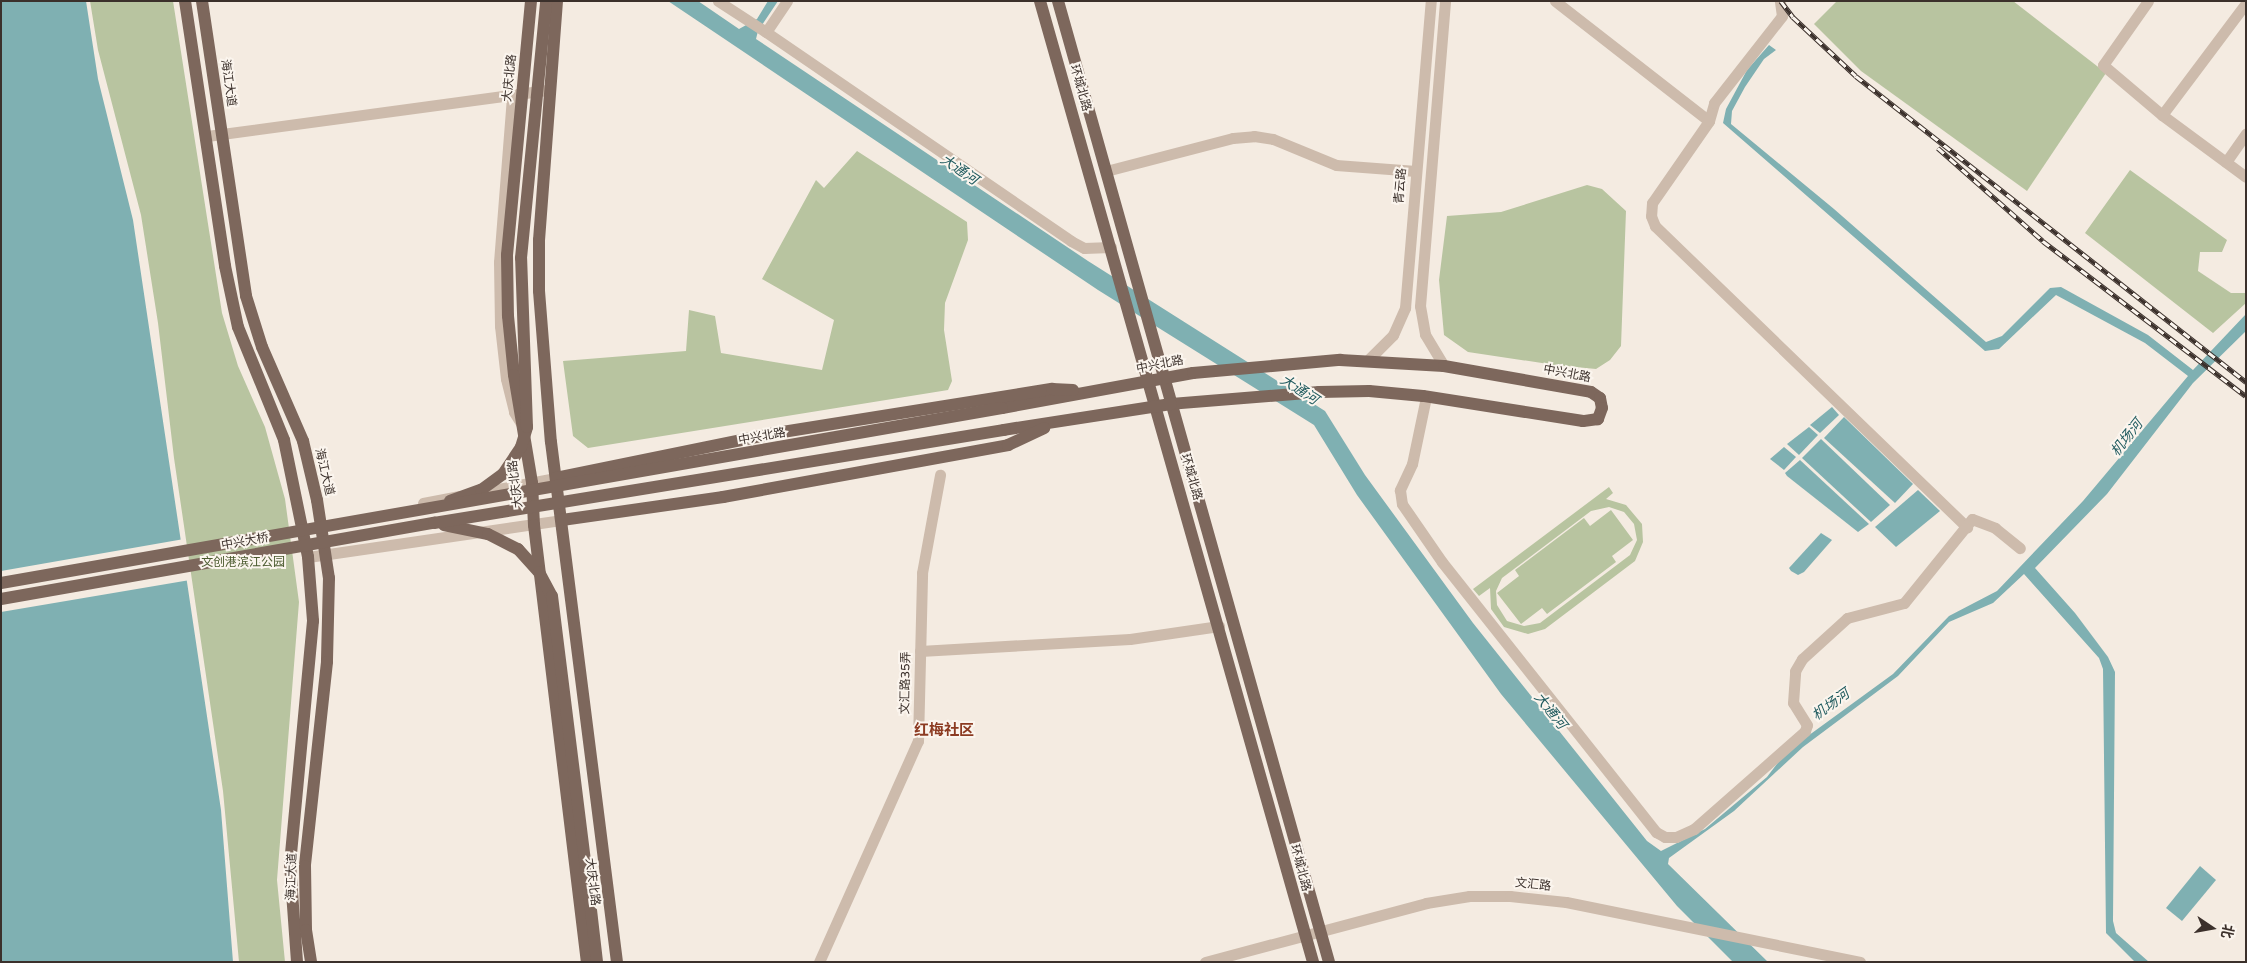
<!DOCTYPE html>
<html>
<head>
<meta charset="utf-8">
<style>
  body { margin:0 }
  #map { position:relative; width:2247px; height:963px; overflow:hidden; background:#f4ebe1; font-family:"Varela Round","Noto Sans SC",sans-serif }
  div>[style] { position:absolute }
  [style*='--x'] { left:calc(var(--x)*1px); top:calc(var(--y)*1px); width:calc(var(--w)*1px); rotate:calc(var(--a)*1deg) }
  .green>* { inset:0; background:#b8c4a0 }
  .water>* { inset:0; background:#7fb0b2 }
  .pier>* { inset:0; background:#f4ebe1 }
  .minor>* { height:11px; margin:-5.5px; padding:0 5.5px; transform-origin:5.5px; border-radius:5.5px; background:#cdbbac }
  .major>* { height:12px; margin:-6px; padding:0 6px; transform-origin:6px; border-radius:6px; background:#7d675c }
  .rail>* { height:4.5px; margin-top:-2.25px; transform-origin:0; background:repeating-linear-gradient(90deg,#fbf5ee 0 8px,#3b302b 0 16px); box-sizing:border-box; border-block:1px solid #3b302b }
  .major-bridge>* { height:12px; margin:-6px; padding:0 6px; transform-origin:6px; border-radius:6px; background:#7d675c }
  span { translate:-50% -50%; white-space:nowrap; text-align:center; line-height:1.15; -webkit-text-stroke:4px #fbf5ee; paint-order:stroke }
  .street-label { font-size:12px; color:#3b302b }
  .park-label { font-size:12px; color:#4a5a2e }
  .water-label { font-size:14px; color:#1f5a5e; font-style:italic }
  .quarter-label { font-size:15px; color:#8c3b22; font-weight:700 }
  .frame { position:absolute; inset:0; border:2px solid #3b302b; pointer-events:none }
  .north { position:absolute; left:2187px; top:903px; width:50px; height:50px; -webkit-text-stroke:4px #fbf5ee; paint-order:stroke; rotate:102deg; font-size:14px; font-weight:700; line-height:20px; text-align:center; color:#3b302b }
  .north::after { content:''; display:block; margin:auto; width:18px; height:22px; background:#3b302b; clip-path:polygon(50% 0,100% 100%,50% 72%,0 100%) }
</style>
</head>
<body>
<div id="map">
  <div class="green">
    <div style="clip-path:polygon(90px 1px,173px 1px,222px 313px,238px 366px,265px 427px,285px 499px,299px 602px,277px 880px,285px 962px,239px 962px,223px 791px,174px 458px,158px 323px,141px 215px,98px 50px)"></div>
    <div style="clip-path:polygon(1837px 1px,2013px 1px,2106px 73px,2027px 191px,1861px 71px,1814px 24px)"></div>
    <div style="clip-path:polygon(857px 151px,967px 222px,968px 240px,945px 303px,944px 330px,952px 381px,948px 390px,588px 448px,573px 436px,563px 361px,686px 351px,689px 310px,715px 316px,721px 353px,822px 370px,834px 320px,762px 279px,816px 180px,824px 188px)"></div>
    <div style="clip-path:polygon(2130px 170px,2227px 240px,2222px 252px,2200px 252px,2198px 271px,2231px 293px,2246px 293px,2246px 303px,2213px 333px,2085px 233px)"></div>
    <div style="clip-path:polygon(1587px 185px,1602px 189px,1626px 211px,1621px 346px,1610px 360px,1596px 369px,1555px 365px,1468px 352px,1444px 335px,1439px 280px,1447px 216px,1501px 212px)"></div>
    <div style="clip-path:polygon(evenodd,1609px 487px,1613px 493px,1606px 499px,1626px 505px,1642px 524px,1643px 542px,1635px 561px,1545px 629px,1528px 634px,1504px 627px,1491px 609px,1490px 588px,1479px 596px,1473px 589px,1609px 487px,1609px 507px,1624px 512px,1634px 524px,1637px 540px,1630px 555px,1540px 623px,1524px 626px,1507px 621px,1497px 605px,1496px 591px,1502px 578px,1591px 511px,1609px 507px)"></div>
    <div style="clip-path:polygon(1611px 510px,1633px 540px,1612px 556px,1616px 562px,1547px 614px,1542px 608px,1521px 624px,1497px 593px,1519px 576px,1515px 570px,1584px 518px,1590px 526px)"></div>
  </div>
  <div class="water">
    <div style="clip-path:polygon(1px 1px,86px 1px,98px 79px,133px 220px,221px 810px,233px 962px,1px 962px)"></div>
    <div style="clip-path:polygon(668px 1px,698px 1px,739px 29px,757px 19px,768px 1px,778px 1px,758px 31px,756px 39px,1088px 261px,1325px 411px,1365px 475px,1473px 623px,1647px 841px,1661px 851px,1705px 829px,1767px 777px,1783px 756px,1801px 741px,1893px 674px,1949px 616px,1997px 591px,2083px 501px,2188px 376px,2145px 343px,2056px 295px,1999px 349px,1985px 351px,1723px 123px,1726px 109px,1747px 70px,1769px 45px,1776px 50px,1764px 59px,1745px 87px,1732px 111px,1731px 124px,1834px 209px,1986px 342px,2002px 336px,2050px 288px,2061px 287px,2148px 335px,2193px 370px,2246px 314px,2246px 331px,2193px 383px,2107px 494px,2035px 568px,2075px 613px,2108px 657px,2115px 672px,2113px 921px,2116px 933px,2149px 962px,2135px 962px,2106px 933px,2103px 669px,2099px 658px,2024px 574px,1993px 603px,1949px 622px,1898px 676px,1803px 747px,1734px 811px,1669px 858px,1668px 864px,1768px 962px,1733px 962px,1677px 906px,1501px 694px,1357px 495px,1314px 425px,1098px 290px)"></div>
    <div style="clip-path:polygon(1832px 407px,1839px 415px,1820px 433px,1810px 425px)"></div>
    <div style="clip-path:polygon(1844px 417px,1913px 484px,1895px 503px,1824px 438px)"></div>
    <div style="clip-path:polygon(1809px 427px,1818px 435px,1799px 455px,1787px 444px)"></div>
    <div style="clip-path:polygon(1821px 439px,1890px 505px,1871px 522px,1802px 458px)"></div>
    <div style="clip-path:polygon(1784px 447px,1796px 457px,1784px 470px,1770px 459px)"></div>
    <div style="clip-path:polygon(1800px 460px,1869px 524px,1858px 532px,1787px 476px,1785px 473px)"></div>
    <div style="clip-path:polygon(1918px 490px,1940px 511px,1896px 547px,1875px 527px)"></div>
    <div style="clip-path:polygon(1821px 533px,1832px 540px,1804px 572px,1798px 575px,1791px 571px,1789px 568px)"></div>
    <div style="clip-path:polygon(2200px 866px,2216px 880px,2182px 921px,2166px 908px)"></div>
  </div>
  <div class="pier">
    <div style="clip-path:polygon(184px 539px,190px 580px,1px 612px,1px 571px)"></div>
  </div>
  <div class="minor">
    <div style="--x:718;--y:1;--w:57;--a:32.9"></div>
    <div style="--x:787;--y:1;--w:37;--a:124"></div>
    <div style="--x:766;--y:32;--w:370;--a:34.4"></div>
    <div style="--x:1071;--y:241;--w:15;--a:28"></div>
    <div style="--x:1084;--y:248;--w:27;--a:-2"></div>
    <div style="--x:1555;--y:1;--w:195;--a:37.9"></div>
    <div style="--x:1709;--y:121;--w:100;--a:124.8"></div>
    <div style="--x:1652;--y:203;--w:13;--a:94"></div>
    <div style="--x:1651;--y:216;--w:11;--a:68"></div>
    <div style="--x:1655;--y:226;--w:434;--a:44"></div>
    <div style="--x:2148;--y:1;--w:78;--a:125.1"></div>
    <div style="--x:2103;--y:65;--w:77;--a:40.3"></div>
    <div style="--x:2162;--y:115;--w:104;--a:36.4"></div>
    <div style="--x:512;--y:97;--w:166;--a:94.5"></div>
    <div style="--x:499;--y:262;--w:64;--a:89.1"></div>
    <div style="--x:500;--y:326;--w:53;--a:83.5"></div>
    <div style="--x:506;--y:379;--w:34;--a:76"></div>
    <div style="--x:514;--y:412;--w:13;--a:58"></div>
    <div style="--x:2162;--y:115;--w:140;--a:-53.1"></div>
    <div style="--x:1709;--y:121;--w:19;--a:-74"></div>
    <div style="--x:1714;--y:103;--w:110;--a:-52"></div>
    <div style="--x:1782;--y:16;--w:15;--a:-98"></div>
    <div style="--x:207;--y:136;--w:345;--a:-7.7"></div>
    <div style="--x:2226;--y:162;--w:35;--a:-55"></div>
    <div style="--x:1106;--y:171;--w:131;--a:-14.6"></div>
    <div style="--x:1233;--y:138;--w:21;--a:-5"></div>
    <div style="--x:1254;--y:136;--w:19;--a:9"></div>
    <div style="--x:1273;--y:139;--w:68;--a:22.4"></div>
    <div style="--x:1336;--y:165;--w:80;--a:4.3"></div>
    <div style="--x:1367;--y:361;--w:37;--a:-45"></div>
    <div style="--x:1393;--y:335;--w:30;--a:-66"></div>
    <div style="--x:1405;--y:308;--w:308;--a:-85.2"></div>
    <div style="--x:1444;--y:366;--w:37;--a:-121"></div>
    <div style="--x:1425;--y:334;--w:28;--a:-100"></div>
    <div style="--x:1420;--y:306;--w:306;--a:-85.3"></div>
    <div style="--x:1426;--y:397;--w:68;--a:101.8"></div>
    <div style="--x:1412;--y:464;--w:29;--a:115"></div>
    <div style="--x:1400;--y:490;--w:14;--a:82"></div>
    <div style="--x:1402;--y:504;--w:70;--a:55.4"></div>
    <div style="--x:1442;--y:562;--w:345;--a:51.6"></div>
    <div style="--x:1656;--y:832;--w:10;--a:29"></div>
    <div style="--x:1665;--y:837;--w:11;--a:0"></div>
    <div style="--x:1676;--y:837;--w:20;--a:-24"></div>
    <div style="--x:1694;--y:829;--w:148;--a:-41.4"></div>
    <div style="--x:1805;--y:731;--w:6;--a:-72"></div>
    <div style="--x:1807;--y:725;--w:26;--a:-122"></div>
    <div style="--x:1793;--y:703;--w:32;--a:-86"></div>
    <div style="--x:1795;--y:671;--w:14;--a:-60"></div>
    <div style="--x:1802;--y:659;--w:61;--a:-42.3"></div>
    <div style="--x:1847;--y:618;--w:59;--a:-14.7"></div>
    <div style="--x:1904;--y:603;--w:108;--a:-51"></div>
    <div style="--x:1972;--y:519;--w:25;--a:21"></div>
    <div style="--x:1995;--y:528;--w:32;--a:39"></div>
    <div style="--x:477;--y:493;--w:80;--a:-10.8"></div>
    <div style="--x:423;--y:503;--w:36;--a:-11"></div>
    <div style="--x:308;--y:557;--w:257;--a:-8.3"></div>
    <div style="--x:920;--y:651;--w:210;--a:-3.3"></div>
    <div style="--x:1130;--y:639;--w:90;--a:-8.3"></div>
    <div style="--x:819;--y:962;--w:242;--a:-65.9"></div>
    <div style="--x:918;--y:741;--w:168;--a:-88.6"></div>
    <div style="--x:922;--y:573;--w:100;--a:-79.6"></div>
    <div style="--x:1205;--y:962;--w:229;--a:-14.9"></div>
    <div style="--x:1426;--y:903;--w:44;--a:-9.2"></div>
    <div style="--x:1469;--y:896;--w:41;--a:0"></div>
    <div style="--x:1510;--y:896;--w:56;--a:6.1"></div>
    <div style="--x:1566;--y:902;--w:300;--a:11.5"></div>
  </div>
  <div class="major">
    <div style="--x:185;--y:1;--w:268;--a:81.4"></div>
    <div style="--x:225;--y:266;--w:62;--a:78"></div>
    <div style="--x:238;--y:327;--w:122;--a:67.8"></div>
    <div style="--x:284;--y:440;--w:119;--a:78.4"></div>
    <div style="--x:308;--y:557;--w:64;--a:85.5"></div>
    <div style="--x:313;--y:621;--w:244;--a:95.4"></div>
    <div style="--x:290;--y:864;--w:98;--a:85.9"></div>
    <div style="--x:202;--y:1;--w:298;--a:81.5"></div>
    <div style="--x:246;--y:296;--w:53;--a:72.6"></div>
    <div style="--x:262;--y:347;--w:103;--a:66.4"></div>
    <div style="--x:303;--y:441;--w:61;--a:76.7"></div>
    <div style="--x:317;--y:500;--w:79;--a:81.3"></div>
    <div style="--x:329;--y:578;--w:84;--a:91.4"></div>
    <div style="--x:327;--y:662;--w:205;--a:96.2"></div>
    <div style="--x:305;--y:866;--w:64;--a:89.1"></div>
    <div style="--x:306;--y:930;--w:32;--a:81"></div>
    <div style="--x:531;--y:1;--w:255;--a:95.4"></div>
    <div style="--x:507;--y:255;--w:61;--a:89.1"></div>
    <div style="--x:508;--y:316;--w:59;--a:84.2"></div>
    <div style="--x:514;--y:375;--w:109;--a:80.5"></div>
    <div style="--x:532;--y:483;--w:42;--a:87.3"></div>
    <div style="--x:534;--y:525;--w:440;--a:83.1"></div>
    <div style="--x:557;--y:1;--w:240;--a:94.3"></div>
    <div style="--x:539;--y:240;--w:51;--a:90"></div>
    <div style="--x:539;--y:291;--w:151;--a:85.5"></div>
    <div style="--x:551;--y:442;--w:524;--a:82.77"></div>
    <div style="--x:1040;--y:1;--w:999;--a:74.14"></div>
    <div style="--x:1058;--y:1;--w:998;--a:74.25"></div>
    <div style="--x:521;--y:258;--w:258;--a:-84.4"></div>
    <div style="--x:1002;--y:408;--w:194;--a:-10.4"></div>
    <div style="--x:1193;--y:373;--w:148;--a:-5.1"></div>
    <div style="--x:1340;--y:360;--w:104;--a:3.3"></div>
    <div style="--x:1444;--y:366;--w:149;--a:10"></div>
    <div style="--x:1591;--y:392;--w:11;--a:34"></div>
    <div style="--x:1600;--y:398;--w:10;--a:79"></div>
    <div style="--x:1602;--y:408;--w:12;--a:110"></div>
    <div style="--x:1598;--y:419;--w:15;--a:172"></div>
    <div style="--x:1583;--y:421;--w:162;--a:-171.1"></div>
    <div style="--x:1423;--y:396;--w:54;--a:-174.7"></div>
    <div style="--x:1369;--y:391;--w:50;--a:178.9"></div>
    <div style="--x:1319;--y:392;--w:148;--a:175.4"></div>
    <div style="--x:1171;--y:404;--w:169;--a:171.2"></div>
    <div style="--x:556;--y:478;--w:218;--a:-11.6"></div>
    <div style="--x:770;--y:434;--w:286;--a:-9.1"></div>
    <div style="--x:1052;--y:389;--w:21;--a:3"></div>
    <div style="--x:562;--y:520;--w:163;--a:-8.1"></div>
    <div style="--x:723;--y:497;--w:290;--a:-10.3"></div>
    <div style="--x:1008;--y:445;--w:40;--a:-25"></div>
    <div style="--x:588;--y:884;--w:79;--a:83.4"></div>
  </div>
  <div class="rail">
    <div style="--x:1781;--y:1;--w:20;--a:53"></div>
    <div style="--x:1793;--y:17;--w:86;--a:43.1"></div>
    <div style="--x:1856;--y:76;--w:496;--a:38.1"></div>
    <div style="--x:1938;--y:148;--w:140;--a:41.5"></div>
    <div style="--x:2043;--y:241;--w:255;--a:37.4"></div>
  </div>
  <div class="major-bridge">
    <div style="--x:450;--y:501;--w:33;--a:-20"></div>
    <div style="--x:481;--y:490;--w:27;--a:-36"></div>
    <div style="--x:503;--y:474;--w:32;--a:-56"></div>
    <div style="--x:521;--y:447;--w:21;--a:-73"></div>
    <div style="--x:527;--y:427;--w:169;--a:-92"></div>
    <div style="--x:444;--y:525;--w:45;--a:11.6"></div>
    <div style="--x:488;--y:534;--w:34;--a:27"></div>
    <div style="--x:518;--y:549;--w:31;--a:48"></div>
    <div style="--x:539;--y:572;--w:27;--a:62"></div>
    <div style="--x:552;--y:596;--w:290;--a:82.9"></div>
    <div style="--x:1;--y:583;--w:1016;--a:-9.92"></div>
    <div style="--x:1;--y:599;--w:440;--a:-10"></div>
    <div style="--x:434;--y:523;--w:578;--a:-9.27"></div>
  </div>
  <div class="street-label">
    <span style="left:510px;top:78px;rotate:-84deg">大庆北路</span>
    <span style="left:228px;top:83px;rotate:82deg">海江大道</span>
    <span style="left:1080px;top:88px;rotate:74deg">环城北路</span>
    <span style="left:1401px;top:186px;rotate:-85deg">青云路</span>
    <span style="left:1160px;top:365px;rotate:-11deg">中兴北路</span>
    <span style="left:1567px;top:374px;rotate:11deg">中兴北路</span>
    <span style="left:762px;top:437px;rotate:-10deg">中兴北路</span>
    <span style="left:324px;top:472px;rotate:77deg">海江大道</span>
    <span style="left:1191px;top:477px;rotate:74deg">环城北路</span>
    <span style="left:516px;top:484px;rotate:-97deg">大庆北路</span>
    <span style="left:245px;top:542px;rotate:-10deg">中兴大桥</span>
    <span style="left:906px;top:683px;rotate:-89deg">文汇路35弄</span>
    <span style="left:1300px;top:868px;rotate:75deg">环城北路</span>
    <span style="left:292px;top:877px;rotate:-88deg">海江大道</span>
    <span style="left:592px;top:882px;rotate:83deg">大庆北路</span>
    <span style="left:1533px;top:885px;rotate:6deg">文汇路</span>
  </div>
  <div class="park-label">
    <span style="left:243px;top:563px">文创港滨江公园</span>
  </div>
  <div class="water-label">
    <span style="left:959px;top:170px;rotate:34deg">大通河</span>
    <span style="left:1299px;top:390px;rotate:33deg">大通河</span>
    <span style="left:2127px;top:438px;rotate:-52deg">机场河</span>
    <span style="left:1831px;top:705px;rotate:-36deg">机场河</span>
    <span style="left:1550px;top:711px;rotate:51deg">大通河</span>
  </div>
  <div class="quarter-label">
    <span style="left:944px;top:731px">红梅社区</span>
  </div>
  <div class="frame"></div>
  <div class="north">北</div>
</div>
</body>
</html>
